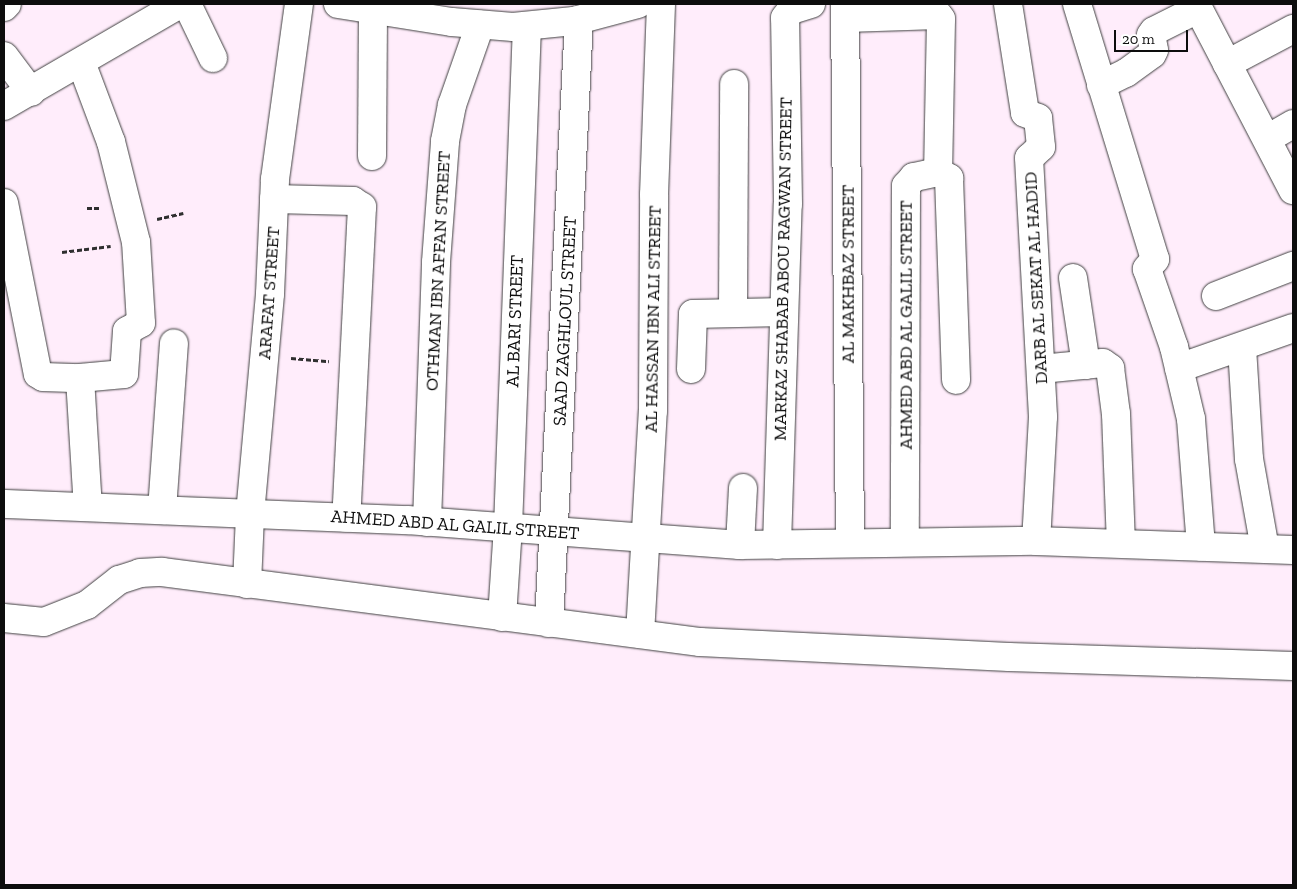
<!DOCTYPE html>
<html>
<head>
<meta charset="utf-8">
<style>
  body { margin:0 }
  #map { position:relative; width:1297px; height:889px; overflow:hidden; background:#ffedfb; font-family:"Zilla Slab",serif }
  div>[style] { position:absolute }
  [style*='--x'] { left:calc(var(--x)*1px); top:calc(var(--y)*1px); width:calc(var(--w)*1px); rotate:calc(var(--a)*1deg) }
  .path>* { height:3px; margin-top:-1.5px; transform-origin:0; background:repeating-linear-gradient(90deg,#2f2f2f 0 5px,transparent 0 7.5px) }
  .roads { filter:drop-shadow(0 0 1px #404040) drop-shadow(0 0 1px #404040) }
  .minor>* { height:28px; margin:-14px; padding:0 14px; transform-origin:14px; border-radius:14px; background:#fff }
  span { translate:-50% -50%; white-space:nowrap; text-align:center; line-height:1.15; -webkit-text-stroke:5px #fff; paint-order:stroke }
  .street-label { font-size:18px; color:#0d0d0d }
  .frame { position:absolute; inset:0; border:5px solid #0d0d0d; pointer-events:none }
  .scale { position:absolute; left:1114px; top:30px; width:74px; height:22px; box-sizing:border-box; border:2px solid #0d0d0d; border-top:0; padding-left:6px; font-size:15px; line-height:18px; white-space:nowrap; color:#0d0d0d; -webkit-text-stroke:4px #fff; paint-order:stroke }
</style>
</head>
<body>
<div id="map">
  <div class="path">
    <div style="--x:87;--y:208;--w:14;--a:0"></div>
    <div style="--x:157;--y:219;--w:27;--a:-13"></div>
    <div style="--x:62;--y:252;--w:49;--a:-7"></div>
    <div style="--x:291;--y:358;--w:38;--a:5"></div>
  </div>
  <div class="roads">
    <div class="minor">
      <div style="--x:187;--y:4;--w:60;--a:64.3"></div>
      <div style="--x:338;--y:4;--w:115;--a:9"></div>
      <div style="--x:452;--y:22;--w:61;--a:4.7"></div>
      <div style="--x:513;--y:27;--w:61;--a:-5.6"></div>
      <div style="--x:574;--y:21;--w:66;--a:-14.9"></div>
      <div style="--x:845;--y:4;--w:539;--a:89.47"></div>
      <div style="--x:1008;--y:4;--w:110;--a:81.1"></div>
      <div style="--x:1025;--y:113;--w:14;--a:21"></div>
      <div style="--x:1038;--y:118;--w:29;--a:84"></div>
      <div style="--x:1041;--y:147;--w:16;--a:137"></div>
      <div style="--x:1029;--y:158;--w:259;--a:86.9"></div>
      <div style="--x:1043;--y:417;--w:124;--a:93.2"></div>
      <div style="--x:1077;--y:4;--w:267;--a:73"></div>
      <div style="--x:1155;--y:259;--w:13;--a:129"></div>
      <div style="--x:1147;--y:269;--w:83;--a:70.9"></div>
      <div style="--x:1174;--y:347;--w:74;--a:76.7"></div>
      <div style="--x:1191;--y:419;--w:128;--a:85.5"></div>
      <div style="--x:1196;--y:4;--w:210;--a:62.5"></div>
      <div style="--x:4;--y:7;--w:4;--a:-45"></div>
      <div style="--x:846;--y:18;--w:92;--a:-1.9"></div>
      <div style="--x:938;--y:15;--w:5;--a:53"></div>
      <div style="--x:941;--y:19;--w:153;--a:91.1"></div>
      <div style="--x:938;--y:172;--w:25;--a:168"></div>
      <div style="--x:914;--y:177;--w:12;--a:132"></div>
      <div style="--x:906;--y:186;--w:356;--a:90.2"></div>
      <div style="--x:4;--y:56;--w:45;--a:53.1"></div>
      <div style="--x:1227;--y:64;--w:75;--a:-27.9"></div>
      <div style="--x:1101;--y:85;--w:28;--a:-26"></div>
      <div style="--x:1126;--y:73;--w:32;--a:-36"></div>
      <div style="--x:1152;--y:54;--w:4;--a:-63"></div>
      <div style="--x:1154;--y:50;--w:15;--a:-101"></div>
      <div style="--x:1151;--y:35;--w:5;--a:-53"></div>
      <div style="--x:1154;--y:31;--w:49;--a:-26.6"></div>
      <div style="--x:4;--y:106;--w:203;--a:-30.1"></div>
      <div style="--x:1267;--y:139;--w:30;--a:-30"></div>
      <div style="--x:372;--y:156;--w:146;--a:-89.6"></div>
      <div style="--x:938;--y:172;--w:13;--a:29"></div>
      <div style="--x:949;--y:178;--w:202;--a:88"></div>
      <div style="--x:274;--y:199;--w:79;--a:1.5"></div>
      <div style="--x:353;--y:201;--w:11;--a:34"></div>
      <div style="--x:362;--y:207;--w:311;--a:92.9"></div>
      <div style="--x:4;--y:203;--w:174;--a:78.8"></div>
      <div style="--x:38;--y:374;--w:6;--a:31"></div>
      <div style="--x:43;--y:377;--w:37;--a:2"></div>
      <div style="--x:80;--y:378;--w:44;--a:-5.2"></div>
      <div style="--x:124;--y:374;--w:43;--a:-86"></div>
      <div style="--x:127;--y:331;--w:16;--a:-30"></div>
      <div style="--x:141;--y:323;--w:81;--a:-93.5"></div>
      <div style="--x:136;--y:242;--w:103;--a:-104"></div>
      <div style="--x:111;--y:142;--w:85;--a:-110.6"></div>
      <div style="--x:1073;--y:278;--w:88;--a:81.5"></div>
      <div style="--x:1216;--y:296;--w:83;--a:-21.3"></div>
      <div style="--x:733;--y:312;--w:228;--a:-89.7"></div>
      <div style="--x:1242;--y:348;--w:111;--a:86.4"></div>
      <div style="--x:1249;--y:459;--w:91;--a:79.9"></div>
      <div style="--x:1179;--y:368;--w:121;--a:-19.3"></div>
      <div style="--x:691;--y:369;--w:55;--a:-87.9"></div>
      <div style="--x:693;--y:314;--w:91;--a:-1.3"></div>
      <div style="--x:1041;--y:369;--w:62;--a:-5.5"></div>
      <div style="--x:1103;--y:363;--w:9;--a:36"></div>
      <div style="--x:1110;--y:368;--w:46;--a:82.6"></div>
      <div style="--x:1116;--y:414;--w:129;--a:87.8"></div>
      <div style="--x:80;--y:378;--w:129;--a:86.5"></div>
      <div style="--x:4;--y:504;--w:403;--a:2.3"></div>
      <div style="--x:407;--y:520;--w:334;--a:4.3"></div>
      <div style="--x:740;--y:545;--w:296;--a:-0.8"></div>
      <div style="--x:1036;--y:541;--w:257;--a:2"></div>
      <div style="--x:162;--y:510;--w:167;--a:-85.9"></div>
      <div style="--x:427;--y:522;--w:260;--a:-88"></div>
      <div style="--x:436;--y:262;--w:121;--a:-85.7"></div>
      <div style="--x:445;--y:141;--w:37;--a:-79"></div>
      <div style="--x:452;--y:105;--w:85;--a:-70.7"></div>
      <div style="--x:740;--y:545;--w:57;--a:-87"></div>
      <div style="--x:777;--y:545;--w:341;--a:-88.2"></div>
      <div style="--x:788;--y:204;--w:186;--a:-90.9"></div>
      <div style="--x:785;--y:18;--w:10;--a:-53"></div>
      <div style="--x:791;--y:10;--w:21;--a:-17"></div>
      <div style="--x:247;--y:584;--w:70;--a:-87.5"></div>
      <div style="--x:250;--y:514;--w:221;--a:-84.8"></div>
      <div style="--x:270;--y:294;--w:115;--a:-87.5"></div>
      <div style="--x:275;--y:179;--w:177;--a:-82.2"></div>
      <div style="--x:502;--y:617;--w:90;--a:-86.2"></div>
      <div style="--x:508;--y:527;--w:501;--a:-87.83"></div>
      <div style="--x:4;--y:618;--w:40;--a:5.7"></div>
      <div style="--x:44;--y:622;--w:46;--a:-21.6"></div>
      <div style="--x:87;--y:605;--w:41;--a:-38"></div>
      <div style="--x:119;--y:580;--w:22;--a:-18"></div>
      <div style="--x:140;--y:573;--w:22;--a:-3"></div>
      <div style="--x:162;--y:572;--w:543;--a:7.41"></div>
      <div style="--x:700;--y:642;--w:309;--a:2.8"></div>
      <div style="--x:1009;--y:657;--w:284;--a:1.8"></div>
      <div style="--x:549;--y:623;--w:604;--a:-87.15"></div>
      <div style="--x:640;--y:634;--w:223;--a:-86.7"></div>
      <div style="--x:653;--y:411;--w:216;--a:-89.7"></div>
      <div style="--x:654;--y:195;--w:191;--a:-87.9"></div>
    </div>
  </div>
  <div class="street-label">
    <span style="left:783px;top:269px;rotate:-89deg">MARKAZ SHABAB ABOU RAGWAN STREET</span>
    <span style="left:438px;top:271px;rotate:-87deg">OTHMAN IBN AFFAN STREET</span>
    <span style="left:848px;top:274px;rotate:-90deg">AL MAKHBAZ STREET</span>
    <span style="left:1036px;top:278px;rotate:-93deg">DARB AL SEKAT AL HADID</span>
    <span style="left:269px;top:293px;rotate:-86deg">ARAFAT STREET</span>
    <span style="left:653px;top:319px;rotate:-89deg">AL HASSAN IBN ALI STREET</span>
    <span style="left:515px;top:321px;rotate:-88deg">AL BARI STREET</span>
    <span style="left:565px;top:321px;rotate:-87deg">SAAD ZAGHLOUL STREET</span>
    <span style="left:906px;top:325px;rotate:-90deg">AHMED ABD AL GALIL STREET</span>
    <span style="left:455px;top:525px;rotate:4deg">AHMED ABD AL GALIL STREET</span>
  </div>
  <div class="frame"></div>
  <div class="scale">20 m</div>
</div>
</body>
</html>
